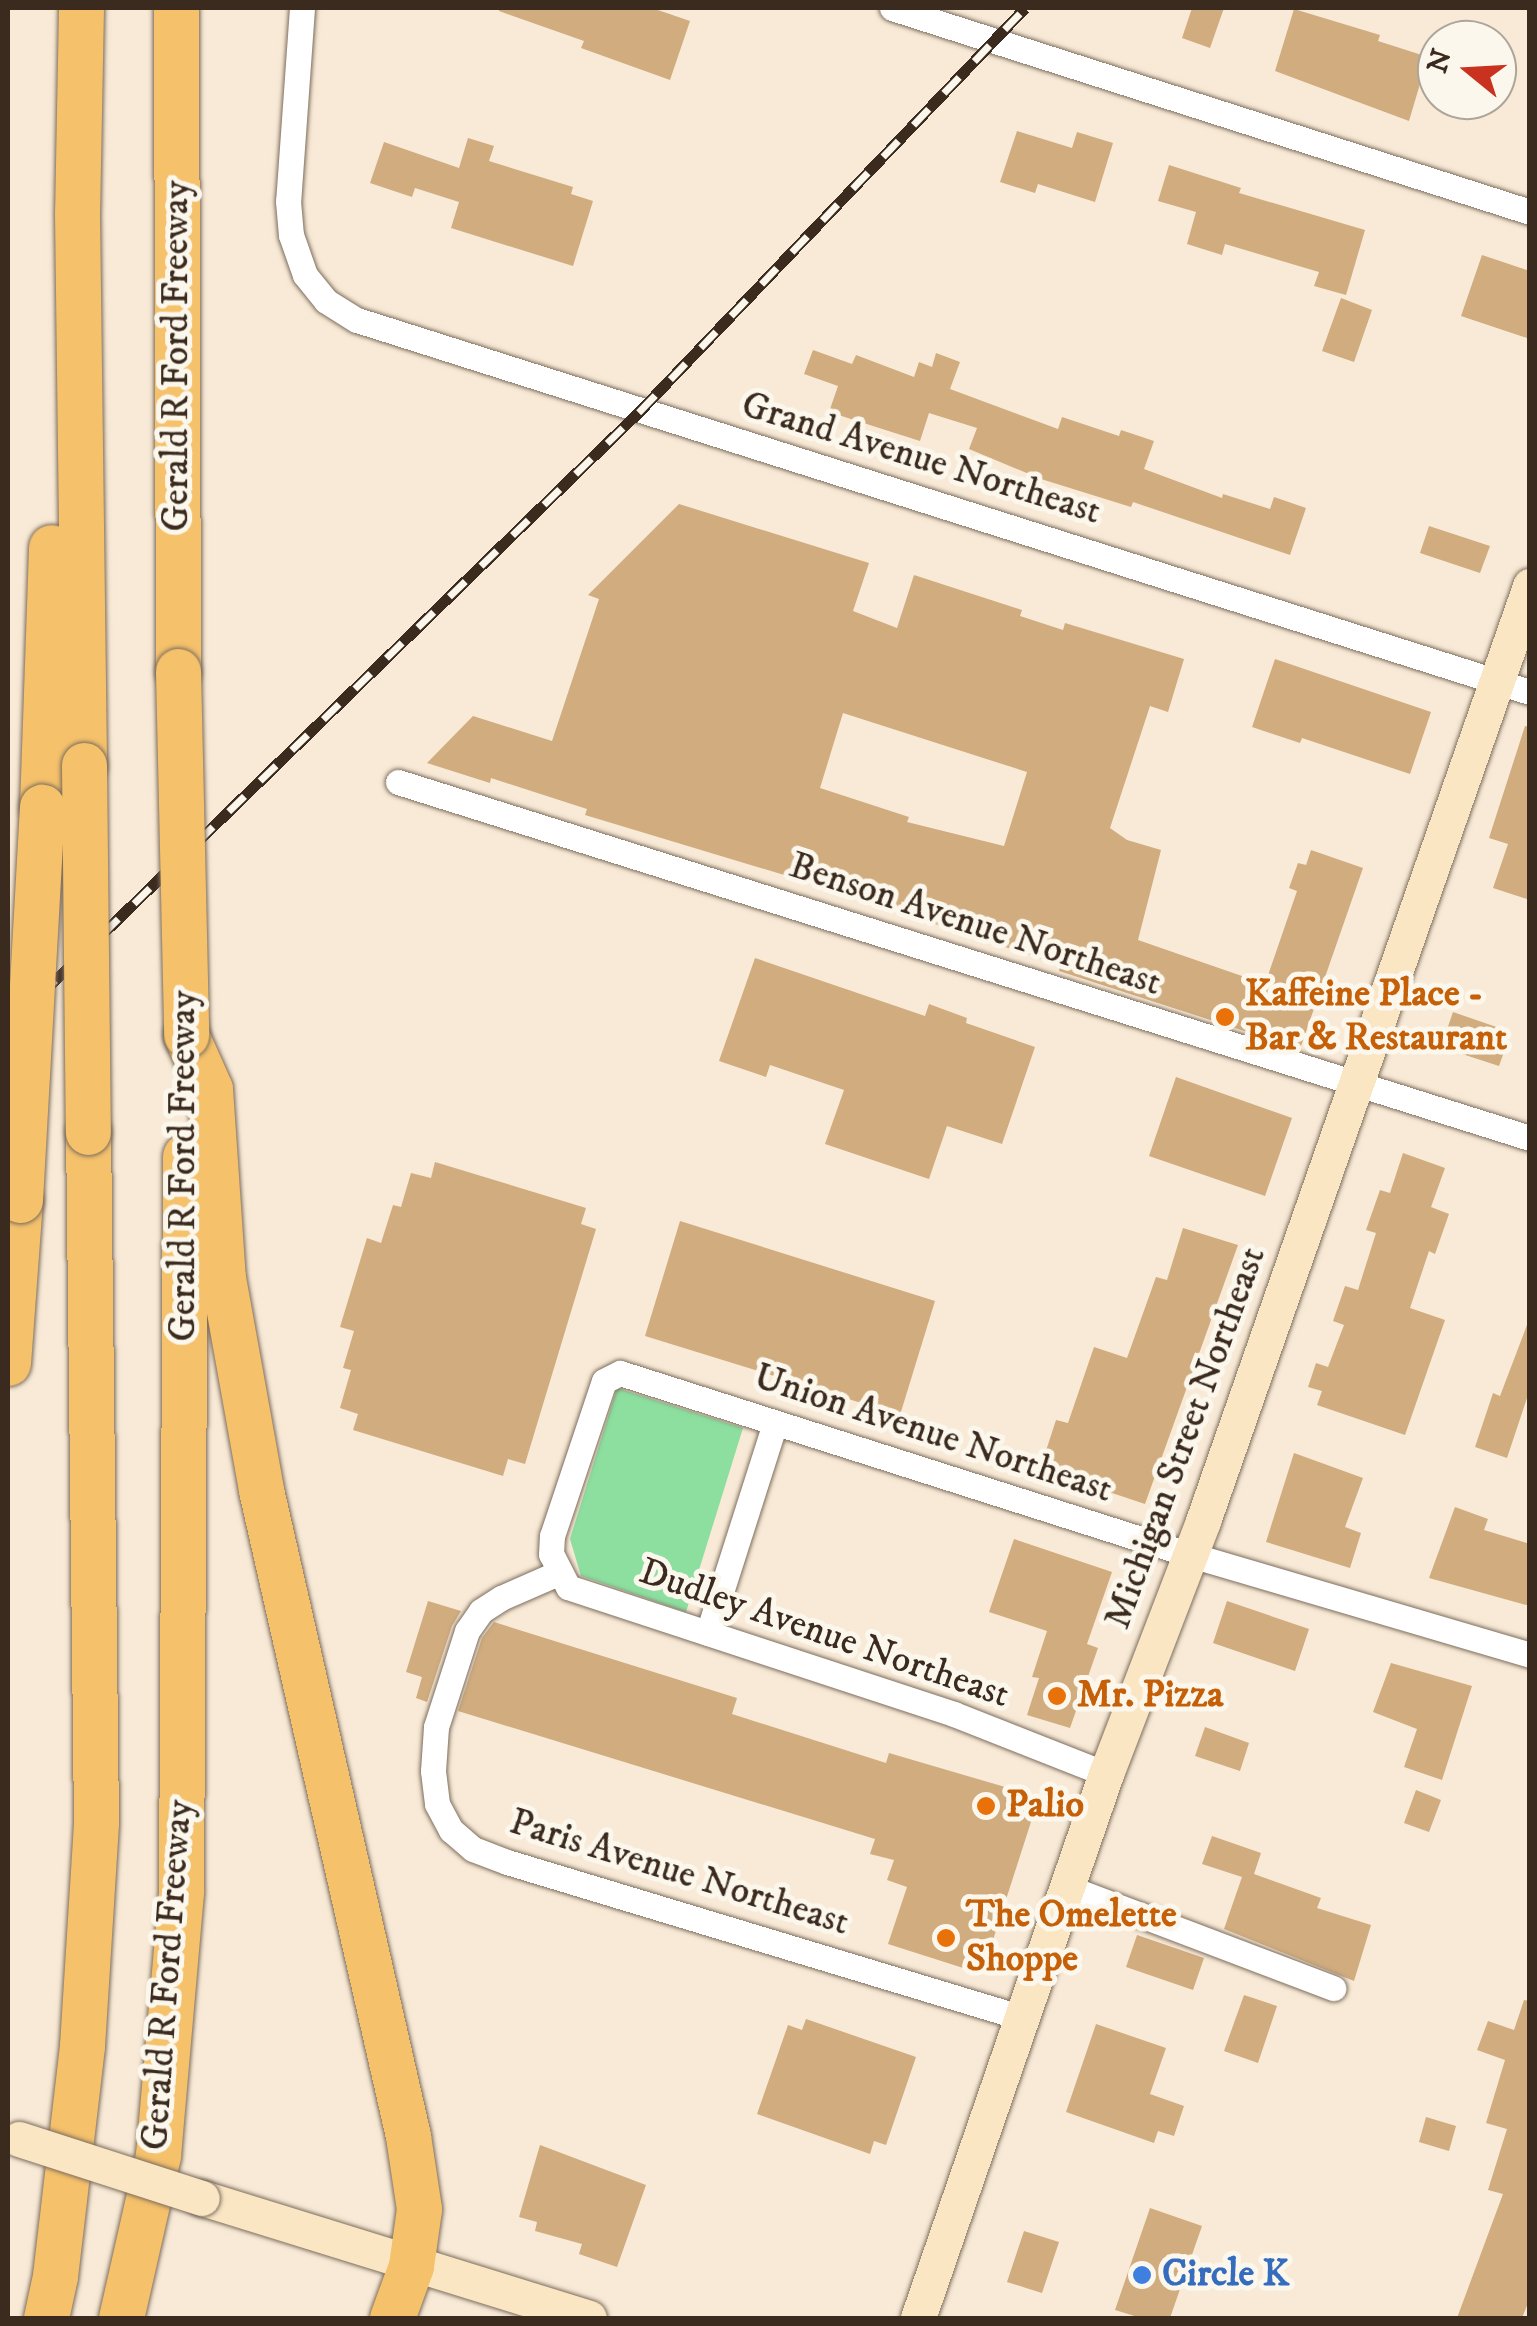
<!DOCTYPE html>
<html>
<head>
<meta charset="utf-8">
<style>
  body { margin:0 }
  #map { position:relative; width:1537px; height:2326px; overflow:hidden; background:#f8ead6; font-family:"IM FELL DW Pica",serif }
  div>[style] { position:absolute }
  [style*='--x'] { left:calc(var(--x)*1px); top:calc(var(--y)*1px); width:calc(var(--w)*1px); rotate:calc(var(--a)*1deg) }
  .green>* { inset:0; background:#8ddfa0 }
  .building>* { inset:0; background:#d0ac7f }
  .roads { filter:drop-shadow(0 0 2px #7d6d5e) drop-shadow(0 0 2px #7d6d5e) }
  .minor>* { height:25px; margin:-12.5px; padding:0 12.5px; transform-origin:12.5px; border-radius:12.5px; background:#fff }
  .secondary>* { height:35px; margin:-17.5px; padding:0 17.5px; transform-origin:17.5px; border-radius:17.5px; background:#fbe6c4 }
  .motorway>* { height:45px; margin:-22.5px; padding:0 22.5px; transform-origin:22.5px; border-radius:22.5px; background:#f5c16b }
  .rail>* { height:11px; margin-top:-5.5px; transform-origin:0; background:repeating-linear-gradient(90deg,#fbf7ec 0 22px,#3b2a1e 0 44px); box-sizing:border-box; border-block:2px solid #3b2a1e }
  .bridges { filter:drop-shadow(0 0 2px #7d6d5e) drop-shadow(0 0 2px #7d6d5e) }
  .secondary-bridge>* { height:35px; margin:-17.5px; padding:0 17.5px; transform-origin:17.5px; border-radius:17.5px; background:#fbe6c4 }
  .motorway-bridge>* { height:45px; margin:-22.5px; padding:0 22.5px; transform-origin:22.5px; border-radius:22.5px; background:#f5c16b }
  .dots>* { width:28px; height:28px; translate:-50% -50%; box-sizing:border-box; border:5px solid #fbf7ec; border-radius:50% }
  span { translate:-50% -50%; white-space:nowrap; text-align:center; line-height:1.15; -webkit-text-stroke:10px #fbf7ec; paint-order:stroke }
  .street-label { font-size:38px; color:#3b2a1e }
  .food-label { font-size:38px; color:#c56008; font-weight:700 }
  .left { translate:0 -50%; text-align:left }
  .shop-label { font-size:38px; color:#366cbe; font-weight:700 }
  .frame { position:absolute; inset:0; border:10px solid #3b2a1e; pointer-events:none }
  .north { position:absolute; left:1417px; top:20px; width:100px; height:100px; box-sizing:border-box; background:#fbf7ec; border:2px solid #aea59a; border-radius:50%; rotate:288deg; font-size:28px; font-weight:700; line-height:40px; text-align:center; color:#3b2a1e }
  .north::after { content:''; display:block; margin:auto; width:35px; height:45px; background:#c8321e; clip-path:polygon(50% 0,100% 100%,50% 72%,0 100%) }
</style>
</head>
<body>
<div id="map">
  <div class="green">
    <div style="clip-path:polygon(617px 1388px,743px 1428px,686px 1612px,581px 1576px,570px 1539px)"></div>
  </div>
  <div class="building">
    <div style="clip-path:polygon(499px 8px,652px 8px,690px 21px,670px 80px,581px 48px,584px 41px,499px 11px)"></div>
    <div style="clip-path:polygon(1192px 8px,1224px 8px,1210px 48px,1182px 38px)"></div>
    <div style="clip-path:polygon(1294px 9px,1380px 35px,1378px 41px,1428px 57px,1409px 121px,1275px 71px)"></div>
    <div style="clip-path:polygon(1017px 131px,1072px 148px,1077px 132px,1113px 143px,1095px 202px,1038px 184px,1035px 193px,1000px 182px)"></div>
    <div style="clip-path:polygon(468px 138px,494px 146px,489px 161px,573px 187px,571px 194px,593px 201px,573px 266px,451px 228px,459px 202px,415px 188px,412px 197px,370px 183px,384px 142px,459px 168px)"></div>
    <div style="clip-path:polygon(1169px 165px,1241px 188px,1239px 193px,1365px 230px,1346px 295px,1314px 286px,1319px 272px,1225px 244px,1222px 255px,1187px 244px,1196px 212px,1158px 201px)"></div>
    <div style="clip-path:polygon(1482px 255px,1530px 271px,1530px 339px,1461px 316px)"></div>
    <div style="clip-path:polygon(1341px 298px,1372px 310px,1354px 362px,1322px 351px)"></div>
    <div style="clip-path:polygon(813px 350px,852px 364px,856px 355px,914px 377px,919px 362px,932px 367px,936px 353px,960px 362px,950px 389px,1058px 429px,1062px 417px,1119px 436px,1121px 430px,1154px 441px,1144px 469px,1222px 498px,1223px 494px,1270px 509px,1274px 497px,1306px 508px,1290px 555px,1133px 502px,1131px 507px,1041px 479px,969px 449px,977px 428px,929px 413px,920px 441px,829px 412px,838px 386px,804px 374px)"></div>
    <div style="clip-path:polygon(evenodd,679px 504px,869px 563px,853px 611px,897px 628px,914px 575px,1022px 610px,1020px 616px,1063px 630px,1065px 623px,1184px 659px,1168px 712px,1150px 706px,1110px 828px,1127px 840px,1161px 850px,1138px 940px,1265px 984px,1297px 891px,1289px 888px,1298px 863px,1306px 865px,1311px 850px,1363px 868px,1300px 1049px,1059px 971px,1060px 965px,926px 921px,927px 918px,585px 815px,587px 809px,491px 778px,490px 783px,427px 763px,473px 716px,552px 741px,599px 599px,588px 595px,679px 504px,843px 713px,1027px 772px,1004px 846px,907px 822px,909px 817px,820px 788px,843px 713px)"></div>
    <div style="clip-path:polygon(1429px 526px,1490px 546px,1480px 573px,1420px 553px)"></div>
    <div style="clip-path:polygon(1275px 659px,1431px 712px,1410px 774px,1302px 738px,1300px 743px,1252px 727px)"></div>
    <div style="clip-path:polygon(1525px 726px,1530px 727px,1530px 900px,1493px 888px,1508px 844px,1489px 838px)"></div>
    <div style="clip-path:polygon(755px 958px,925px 1016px,929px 1004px,967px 1018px,966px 1023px,1035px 1047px,1002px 1144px,947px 1126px,929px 1179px,825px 1144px,844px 1090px,770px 1065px,766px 1077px,719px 1061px)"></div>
    <div style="clip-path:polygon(1453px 1012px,1511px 1032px,1499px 1066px,1456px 1052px,1459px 1043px,1444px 1038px)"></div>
    <div style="clip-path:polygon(1176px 1077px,1292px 1118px,1265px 1196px,1149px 1156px)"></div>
    <div style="clip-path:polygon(1403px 1153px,1445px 1168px,1431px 1207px,1449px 1214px,1435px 1254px,1429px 1251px,1410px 1308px,1445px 1320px,1405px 1435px,1317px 1405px,1322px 1391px,1308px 1387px,1316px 1363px,1328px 1367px,1344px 1325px,1333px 1321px,1345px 1286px,1358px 1290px,1376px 1233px,1366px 1230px,1380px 1190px,1390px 1193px)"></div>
    <div style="clip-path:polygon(435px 1162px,586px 1208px,581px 1224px,596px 1229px,525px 1464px,508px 1459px,503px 1476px,353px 1430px,358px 1414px,340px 1408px,351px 1370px,343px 1368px,354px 1331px,340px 1327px,367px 1238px,381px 1243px,393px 1205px,401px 1207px,411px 1173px,431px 1178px)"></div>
    <div style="clip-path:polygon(680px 1221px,935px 1301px,900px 1415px,645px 1336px)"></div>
    <div style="clip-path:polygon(1183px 1228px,1238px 1245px,1145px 1504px,1040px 1469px,1056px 1420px,1068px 1423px,1094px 1347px,1127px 1358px,1156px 1277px,1167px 1280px)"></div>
    <div style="clip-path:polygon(1527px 1325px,1530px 1389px,1507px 1458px,1475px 1447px,1493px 1393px,1500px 1396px)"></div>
    <div style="clip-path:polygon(1294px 1453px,1363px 1478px,1345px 1527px,1361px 1533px,1350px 1568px,1266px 1542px)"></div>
    <div style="clip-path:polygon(1455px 1507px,1488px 1519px,1484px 1530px,1530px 1544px,1530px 1606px,1429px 1578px)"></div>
    <div style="clip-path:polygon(1014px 1539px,1112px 1572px,1087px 1644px,1098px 1648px,1070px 1728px,1027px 1715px,1039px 1678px,1032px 1677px,1047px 1631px,989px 1612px)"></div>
    <div style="clip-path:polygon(428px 1601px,461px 1611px,452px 1626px,427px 1702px,416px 1698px,422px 1677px,406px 1672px)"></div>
    <div style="clip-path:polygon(1227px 1601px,1309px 1629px,1295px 1671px,1213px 1643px)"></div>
    <div style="clip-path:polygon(494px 1622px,737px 1698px,732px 1714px,886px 1763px,889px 1753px,1039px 1797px,982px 1974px,888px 1944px,907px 1887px,887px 1880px,894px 1860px,870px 1854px,875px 1839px,458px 1711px,482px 1638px)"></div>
    <div style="clip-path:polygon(1391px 1663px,1472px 1686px,1442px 1780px,1404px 1767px,1417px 1729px,1373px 1712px)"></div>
    <div style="clip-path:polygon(1205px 1727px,1249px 1743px,1240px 1771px,1195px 1756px)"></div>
    <div style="clip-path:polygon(1416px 1790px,1441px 1800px,1429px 1832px,1404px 1823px)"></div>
    <div style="clip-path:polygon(1212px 1836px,1261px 1853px,1254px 1874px,1321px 1898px,1317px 1908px,1371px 1925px,1354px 1981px,1224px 1929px,1242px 1877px,1202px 1864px)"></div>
    <div style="clip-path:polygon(1137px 1935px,1204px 1958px,1193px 1990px,1126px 1967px)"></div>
    <div style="clip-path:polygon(1244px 1995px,1277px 2006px,1258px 2063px,1224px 2051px)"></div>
    <div style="clip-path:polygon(1524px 2000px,1530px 2001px,1530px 2298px,1522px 2318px,1457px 2318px,1503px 2194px,1488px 2190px,1507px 2129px,1486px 2123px,1505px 2060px,1477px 2050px,1488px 2021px,1514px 2030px)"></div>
    <div style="clip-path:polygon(806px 2019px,916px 2057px,886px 2145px,874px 2141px,870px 2154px,757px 2114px,788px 2025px,802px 2030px)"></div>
    <div style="clip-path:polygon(1096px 2024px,1166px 2048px,1150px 2094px,1184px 2106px,1174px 2136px,1158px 2131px,1154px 2143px,1066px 2112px)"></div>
    <div style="clip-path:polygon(1426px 2117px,1456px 2126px,1449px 2151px,1419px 2142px)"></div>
    <div style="clip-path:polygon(540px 2145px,646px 2185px,617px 2267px,579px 2254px,582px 2244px,535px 2231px,537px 2222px,519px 2217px)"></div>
    <div style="clip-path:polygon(1150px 2208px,1202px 2226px,1170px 2318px,1141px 2318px,1115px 2310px)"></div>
    <div style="clip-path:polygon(1024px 2231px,1059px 2242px,1042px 2293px,1007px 2282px)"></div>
  </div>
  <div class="roads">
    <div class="minor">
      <div style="--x:302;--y:8;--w:194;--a:94.1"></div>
      <div style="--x:288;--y:201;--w:34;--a:85"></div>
      <div style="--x:291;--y:235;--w:42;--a:70.7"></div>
      <div style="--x:305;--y:275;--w:33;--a:51"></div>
      <div style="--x:326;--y:301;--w:36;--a:32"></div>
      <div style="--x:357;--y:320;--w:1231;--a:17.6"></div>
      <div style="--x:892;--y:8;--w:670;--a:17.73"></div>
      <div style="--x:398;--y:782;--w:1187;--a:17.46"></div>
      <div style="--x:558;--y:1573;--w:62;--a:156.3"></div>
      <div style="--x:501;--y:1598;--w:24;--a:147"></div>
      <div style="--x:481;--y:1611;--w:24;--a:125"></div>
      <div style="--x:467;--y:1631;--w:101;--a:107.9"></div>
      <div style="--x:436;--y:1727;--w:44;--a:93.9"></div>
      <div style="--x:433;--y:1771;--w:33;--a:83"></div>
      <div style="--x:437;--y:1804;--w:30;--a:62"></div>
      <div style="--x:451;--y:1830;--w:29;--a:41"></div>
      <div style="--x:473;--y:1849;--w:36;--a:21"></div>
      <div style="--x:507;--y:1862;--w:539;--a:16.82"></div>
      <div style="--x:708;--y:1633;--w:220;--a:-72.3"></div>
      <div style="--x:1106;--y:1774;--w:163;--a:-158.5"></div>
      <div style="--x:954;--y:1714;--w:406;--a:-161.8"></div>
      <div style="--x:568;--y:1587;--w:37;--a:-117"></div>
      <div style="--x:551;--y:1554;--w:18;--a:-87"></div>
      <div style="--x:552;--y:1536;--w:163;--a:-71.5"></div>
      <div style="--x:604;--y:1381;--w:18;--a:-27"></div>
      <div style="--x:620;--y:1373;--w:599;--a:17.68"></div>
      <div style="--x:1191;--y:1555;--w:353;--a:16.4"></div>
      <div style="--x:1067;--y:1887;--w:285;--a:20.8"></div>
    </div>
    <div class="secondary">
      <div style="--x:202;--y:2198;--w:405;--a:17.2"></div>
      <div style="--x:918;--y:2318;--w:576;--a:-70.94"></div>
      <div style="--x:1106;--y:1774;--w:271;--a:-69"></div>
      <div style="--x:1203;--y:1521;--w:991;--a:-70.72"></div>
    </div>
    <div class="motorway">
      <div style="--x:81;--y:8;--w:204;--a:91.1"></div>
      <div style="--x:77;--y:212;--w:553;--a:89.27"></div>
      <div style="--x:176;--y:8;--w:663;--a:89.83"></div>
      <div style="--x:42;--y:807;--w:260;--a:-88"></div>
      <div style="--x:186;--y:1035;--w:59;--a:66"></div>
      <div style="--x:210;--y:1089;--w:189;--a:86.1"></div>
      <div style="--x:223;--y:1278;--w:215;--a:79.8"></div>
      <div style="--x:261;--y:1490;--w:663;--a:77.18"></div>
      <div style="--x:408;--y:2136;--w:74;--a:81.4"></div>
      <div style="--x:419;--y:2209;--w:58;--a:98"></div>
      <div style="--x:411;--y:2266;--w:55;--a:110.1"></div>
      <div style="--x:8;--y:1363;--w:163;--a:-85.8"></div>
      <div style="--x:46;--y:2318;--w:43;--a:-77.9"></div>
      <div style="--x:55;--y:2276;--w:232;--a:-83.3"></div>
      <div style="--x:82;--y:2046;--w:224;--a:-86.4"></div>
      <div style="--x:96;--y:1822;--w:690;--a:-90.66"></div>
      <div style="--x:121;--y:2318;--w:167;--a:-77.2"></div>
      <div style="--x:158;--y:2155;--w:264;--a:-85"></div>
      <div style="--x:181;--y:1892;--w:736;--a:-89.69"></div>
    </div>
  </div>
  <div class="rail">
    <div style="--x:8;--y:1026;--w:882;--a:-44.22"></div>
    <div style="--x:640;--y:411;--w:557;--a:-46.31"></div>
  </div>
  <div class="bridges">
    <div class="secondary-bridge">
      <div style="--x:19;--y:2139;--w:192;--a:17.9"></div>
    </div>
    <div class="motorway-bridge">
      <div style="--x:178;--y:671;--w:364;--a:88.7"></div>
      <div style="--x:84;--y:765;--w:367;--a:89.4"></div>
      <div style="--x:20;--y:1200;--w:394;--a:-86.8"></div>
    </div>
  </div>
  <div class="dots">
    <div style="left:1225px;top:1017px;background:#e8710a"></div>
    <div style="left:1057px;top:1696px;background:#e8710a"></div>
    <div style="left:986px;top:1806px;background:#e8710a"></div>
    <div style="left:946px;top:1938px;background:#e8710a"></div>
    <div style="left:1142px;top:2275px;background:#3f7fe0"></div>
  </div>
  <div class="street-label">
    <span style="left:177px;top:356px;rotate:-90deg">Gerald R Ford Freeway</span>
    <span style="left:921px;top:459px;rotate:17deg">Grand Avenue Northeast</span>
    <span style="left:975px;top:925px;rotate:18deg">Benson Avenue Northeast</span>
    <span style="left:184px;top:1166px;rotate:-90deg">Gerald R Ford Freeway</span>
    <span style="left:933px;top:1434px;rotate:18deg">Union Avenue Northeast</span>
    <span style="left:1186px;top:1438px;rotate:-70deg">Michigan Street Northeast</span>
    <span style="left:824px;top:1634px;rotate:19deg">Dudley Avenue Northeast</span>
    <span style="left:679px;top:1873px;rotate:17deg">Paris Avenue Northeast</span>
    <span style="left:168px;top:1975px;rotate:-86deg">Gerald R Ford Freeway</span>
  </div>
  <div class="food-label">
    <span class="left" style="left:1245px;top:1017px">Kaffeine Place -<br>Bar &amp; Restaurant</span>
    <span class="left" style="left:1077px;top:1696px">Mr. Pizza</span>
    <span class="left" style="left:1006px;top:1806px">Palio</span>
    <span class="left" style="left:966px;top:1938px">The Omelette<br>Shoppe</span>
  </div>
  <div class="shop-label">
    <span class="left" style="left:1162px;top:2275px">Circle K</span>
  </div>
  <div class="frame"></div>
  <div class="north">N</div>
</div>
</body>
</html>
